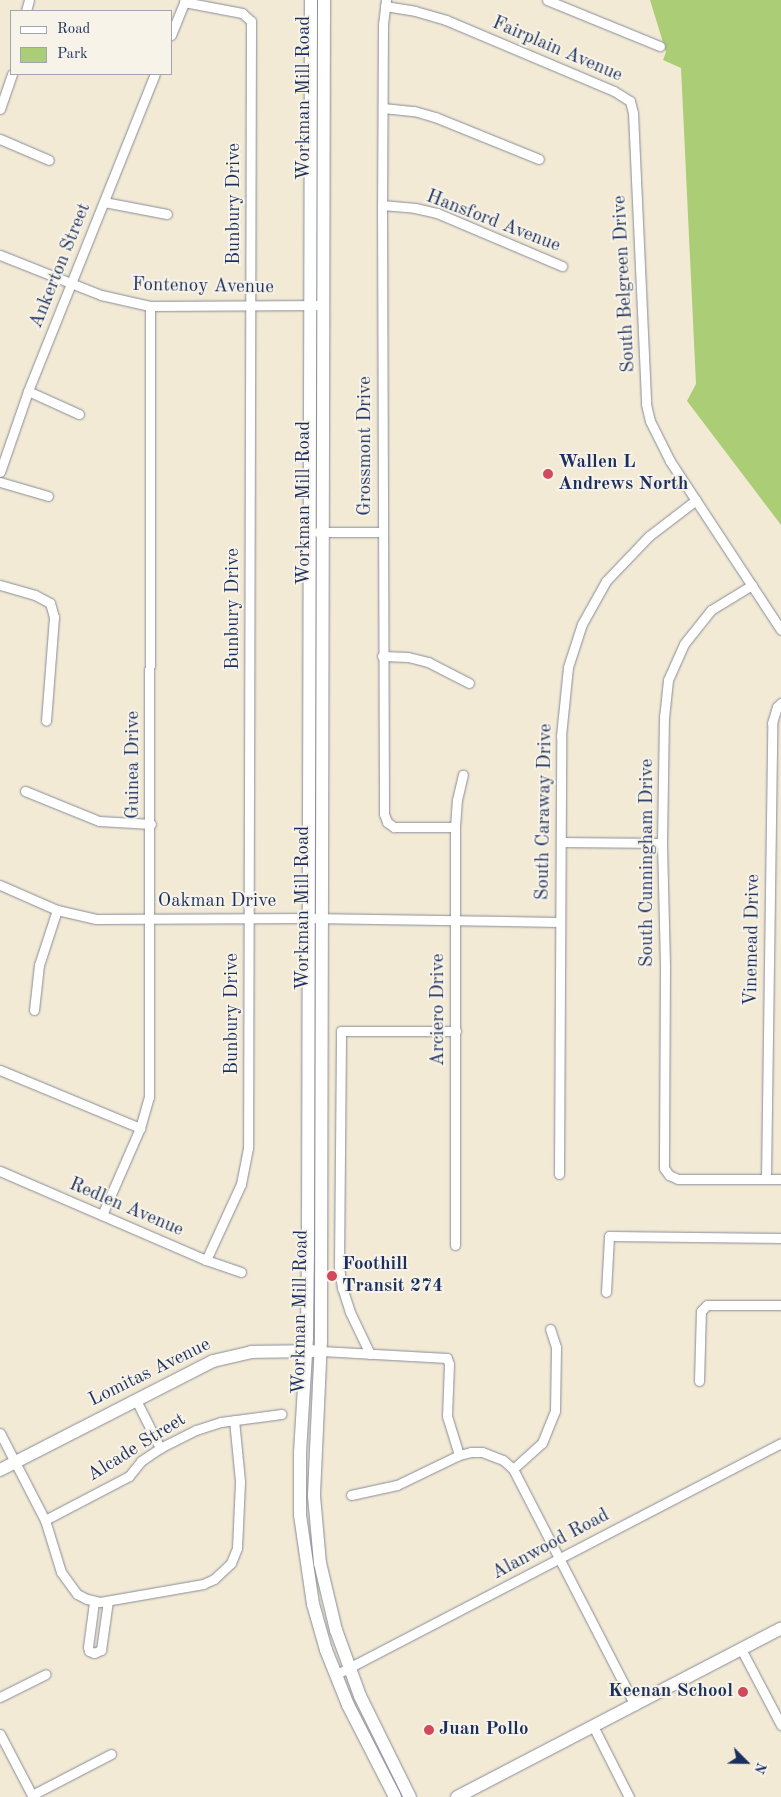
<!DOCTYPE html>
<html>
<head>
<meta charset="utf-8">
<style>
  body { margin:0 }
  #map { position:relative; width:781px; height:1797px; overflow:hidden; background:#f3ead5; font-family:"Old Standard TT",serif }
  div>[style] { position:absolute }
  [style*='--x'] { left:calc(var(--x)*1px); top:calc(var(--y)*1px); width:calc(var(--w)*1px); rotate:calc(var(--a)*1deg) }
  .green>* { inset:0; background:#aacd76 }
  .roads { filter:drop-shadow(0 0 1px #878c9a) drop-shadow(0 0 1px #878c9a) }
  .street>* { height:9px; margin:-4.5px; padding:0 4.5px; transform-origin:4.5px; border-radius:4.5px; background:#fff }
  .secondary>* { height:12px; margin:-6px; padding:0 6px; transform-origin:6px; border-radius:6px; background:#fff }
  .dots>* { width:14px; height:14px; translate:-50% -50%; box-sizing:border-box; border:2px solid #f7f3e8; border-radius:50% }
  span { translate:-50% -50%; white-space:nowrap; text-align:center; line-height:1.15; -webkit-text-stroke:4px #f7f3e8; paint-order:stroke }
  .street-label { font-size:19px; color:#1b2f5e }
  .poi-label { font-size:19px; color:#1b2f5e; font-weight:700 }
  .left { translate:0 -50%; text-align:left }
  .right { translate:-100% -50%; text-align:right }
  .legend { position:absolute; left:10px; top:10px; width:162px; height:65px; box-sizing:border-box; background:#f7f3e8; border:1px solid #9fa5b1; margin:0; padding:6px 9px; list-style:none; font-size:15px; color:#1b2f5e }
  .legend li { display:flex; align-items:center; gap:10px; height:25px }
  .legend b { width:25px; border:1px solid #9fa5b1 }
  .north { position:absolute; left:721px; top:1737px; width:50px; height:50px; -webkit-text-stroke:4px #f7f3e8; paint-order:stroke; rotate:113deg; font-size:14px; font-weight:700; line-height:20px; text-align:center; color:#1b2f5e }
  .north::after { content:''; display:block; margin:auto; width:18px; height:22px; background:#1b2f5e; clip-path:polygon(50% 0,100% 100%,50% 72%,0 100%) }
</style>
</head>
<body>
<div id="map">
  <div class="green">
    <div style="clip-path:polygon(650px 0,781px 0,781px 525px,687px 401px,696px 384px,681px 68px,663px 60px,666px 52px)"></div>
  </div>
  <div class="roads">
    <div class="street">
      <div style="--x:386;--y:0;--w:25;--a:97"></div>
      <div style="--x:383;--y:25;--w:180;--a:90.3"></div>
      <div style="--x:382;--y:205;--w:609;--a:89.81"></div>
      <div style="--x:384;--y:814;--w:9;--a:69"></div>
      <div style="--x:387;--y:822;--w:9;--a:36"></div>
      <div style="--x:394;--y:827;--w:61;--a:0"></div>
      <div style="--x:547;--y:0;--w:122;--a:22.2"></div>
      <div style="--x:184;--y:2;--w:59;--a:10.7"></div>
      <div style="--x:242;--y:13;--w:12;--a:42"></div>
      <div style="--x:251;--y:21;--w:7;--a:90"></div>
      <div style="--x:251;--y:28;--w:1120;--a:90.15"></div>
      <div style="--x:248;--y:1148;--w:37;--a:101"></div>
      <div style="--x:241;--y:1184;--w:84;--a:114.7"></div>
      <div style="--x:385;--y:6;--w:30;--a:9"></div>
      <div style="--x:415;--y:11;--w:32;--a:16"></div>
      <div style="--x:446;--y:20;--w:182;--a:22.9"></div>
      <div style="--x:614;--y:91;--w:19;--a:32"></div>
      <div style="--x:630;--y:101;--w:12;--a:76"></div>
      <div style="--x:633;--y:113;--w:291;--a:87.4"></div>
      <div style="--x:646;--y:404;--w:17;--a:77"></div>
      <div style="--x:650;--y:421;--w:45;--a:63.4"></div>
      <div style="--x:670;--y:461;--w:202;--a:56.7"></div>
      <div style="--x:26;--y:11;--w:11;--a:-75"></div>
      <div style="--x:171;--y:35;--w:38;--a:-68"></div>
      <div style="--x:383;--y:108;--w:31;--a:6"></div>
      <div style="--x:414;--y:111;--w:22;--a:16"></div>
      <div style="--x:435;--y:117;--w:112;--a:22"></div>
      <div style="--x:0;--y:109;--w:37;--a:-71"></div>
      <div style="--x:0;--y:139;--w:53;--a:23.2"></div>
      <div style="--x:104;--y:202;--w:64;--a:10.8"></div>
      <div style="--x:382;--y:205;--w:33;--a:5"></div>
      <div style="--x:415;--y:208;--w:23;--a:13"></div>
      <div style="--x:437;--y:213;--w:136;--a:23"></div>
      <div style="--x:0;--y:255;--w:109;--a:21.6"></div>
      <div style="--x:101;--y:295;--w:50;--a:12.7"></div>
      <div style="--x:150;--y:306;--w:174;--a:-0.3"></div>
      <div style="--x:28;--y:391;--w:56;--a:24.3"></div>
      <div style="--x:0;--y:472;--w:86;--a:-70.9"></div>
      <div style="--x:28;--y:391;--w:341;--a:-68.2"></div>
      <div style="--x:0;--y:482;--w:50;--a:16.3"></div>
      <div style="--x:318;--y:532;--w:65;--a:0"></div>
      <div style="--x:0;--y:585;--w:36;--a:16"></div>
      <div style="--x:35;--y:595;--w:17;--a:28"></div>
      <div style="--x:50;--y:603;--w:15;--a:74"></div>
      <div style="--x:54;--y:617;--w:104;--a:94.4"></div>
      <div style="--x:752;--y:585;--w:48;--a:148.6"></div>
      <div style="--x:711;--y:610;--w:43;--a:128.5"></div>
      <div style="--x:684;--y:644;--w:39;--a:114"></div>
      <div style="--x:668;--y:680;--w:36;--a:96"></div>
      <div style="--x:664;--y:716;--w:127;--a:90.9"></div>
      <div style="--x:662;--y:843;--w:123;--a:88.6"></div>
      <div style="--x:665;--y:966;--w:202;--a:90.3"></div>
      <div style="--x:664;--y:1168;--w:9;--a:54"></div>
      <div style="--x:669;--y:1175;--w:10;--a:24"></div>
      <div style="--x:678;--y:1179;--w:103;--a:0"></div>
      <div style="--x:382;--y:656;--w:26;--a:2"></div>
      <div style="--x:408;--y:657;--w:21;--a:14"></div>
      <div style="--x:428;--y:662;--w:46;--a:27.1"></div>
      <div style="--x:25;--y:791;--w:80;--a:22.1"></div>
      <div style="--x:99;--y:821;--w:52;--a:3.3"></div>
      <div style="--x:561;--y:842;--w:101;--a:0.6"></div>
      <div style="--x:0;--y:885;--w:62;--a:23.7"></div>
      <div style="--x:57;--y:910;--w:40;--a:13"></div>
      <div style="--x:96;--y:919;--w:213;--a:-0.3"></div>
      <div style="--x:309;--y:918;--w:251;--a:0.9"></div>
      <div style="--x:34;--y:1010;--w:45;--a:-83.7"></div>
      <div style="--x:39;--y:965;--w:58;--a:-71.9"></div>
      <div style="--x:0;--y:1070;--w:152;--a:22.5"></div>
      <div style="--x:0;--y:1171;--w:224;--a:23.4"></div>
      <div style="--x:206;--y:1260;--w:37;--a:19"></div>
      <div style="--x:559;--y:1174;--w:438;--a:-89.7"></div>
      <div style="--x:561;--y:736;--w:69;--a:-84.2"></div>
      <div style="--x:568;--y:667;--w:45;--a:-72"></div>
      <div style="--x:582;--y:624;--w:49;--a:-60.8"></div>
      <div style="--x:606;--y:581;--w:62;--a:-46.3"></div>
      <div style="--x:649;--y:536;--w:59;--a:-37.5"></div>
      <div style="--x:766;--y:1179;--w:456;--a:-89.2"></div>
      <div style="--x:772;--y:723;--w:17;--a:-73"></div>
      <div style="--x:777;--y:707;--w:6;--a:-45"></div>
      <div style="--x:102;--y:1215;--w:95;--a:-66.4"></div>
      <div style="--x:140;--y:1128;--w:32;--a:-74"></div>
      <div style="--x:149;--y:1097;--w:791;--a:-89.93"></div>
      <div style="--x:455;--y:1245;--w:418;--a:-90"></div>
      <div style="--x:455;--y:827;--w:27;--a:-86"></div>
      <div style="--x:457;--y:800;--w:26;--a:-77"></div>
      <div style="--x:606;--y:1292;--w:56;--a:-86.9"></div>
      <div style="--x:609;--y:1236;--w:172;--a:0.7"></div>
      <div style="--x:321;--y:1351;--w:126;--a:3.2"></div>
      <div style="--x:447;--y:1358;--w:6;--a:72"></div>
      <div style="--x:449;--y:1364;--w:52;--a:92.2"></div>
      <div style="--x:447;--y:1416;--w:41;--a:72.9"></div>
      <div style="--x:370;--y:1354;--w:47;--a:-115.5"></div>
      <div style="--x:350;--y:1312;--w:25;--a:-108"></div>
      <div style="--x:342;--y:1288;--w:22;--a:-98"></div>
      <div style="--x:339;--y:1266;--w:235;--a:-89.5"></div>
      <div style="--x:341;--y:1031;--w:115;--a:0"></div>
      <div style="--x:699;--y:1381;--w:70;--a:-88.4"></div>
      <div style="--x:701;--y:1311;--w:8;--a:-45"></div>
      <div style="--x:707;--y:1305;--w:74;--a:0"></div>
      <div style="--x:136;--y:1400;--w:54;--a:63.4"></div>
      <div style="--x:0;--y:1433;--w:98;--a:62.7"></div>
      <div style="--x:45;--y:1520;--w:54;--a:72.9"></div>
      <div style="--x:61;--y:1572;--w:27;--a:54"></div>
      <div style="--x:77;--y:1594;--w:11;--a:27"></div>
      <div style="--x:87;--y:1599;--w:13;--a:13"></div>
      <div style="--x:100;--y:1602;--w:105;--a:-9.9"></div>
      <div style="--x:203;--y:1584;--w:12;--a:-24"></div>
      <div style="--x:214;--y:1579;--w:23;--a:-43"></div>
      <div style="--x:231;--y:1563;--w:16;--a:-68"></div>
      <div style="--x:237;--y:1548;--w:67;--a:-87.4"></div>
      <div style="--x:240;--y:1481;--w:61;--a:-95.6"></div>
      <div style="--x:513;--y:1469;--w:39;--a:-42"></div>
      <div style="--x:542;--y:1443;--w:35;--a:-68"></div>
      <div style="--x:555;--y:1411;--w:64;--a:-89.1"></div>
      <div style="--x:556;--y:1347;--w:19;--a:-108"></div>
      <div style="--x:351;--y:1495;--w:47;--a:-12.3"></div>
      <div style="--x:397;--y:1485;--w:69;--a:-25.8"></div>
      <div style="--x:459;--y:1455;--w:12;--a:-14"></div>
      <div style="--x:471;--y:1452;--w:11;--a:0"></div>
      <div style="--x:482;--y:1452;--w:22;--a:21"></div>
      <div style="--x:503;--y:1460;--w:13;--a:42"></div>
      <div style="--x:513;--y:1469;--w:266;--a:62.7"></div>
      <div style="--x:45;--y:1520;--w:95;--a:-27.6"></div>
      <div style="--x:129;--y:1476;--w:19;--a:-51"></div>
      <div style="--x:141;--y:1461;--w:23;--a:-34"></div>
      <div style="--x:160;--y:1448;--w:40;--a:-26.6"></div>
      <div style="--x:196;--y:1430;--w:26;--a:-18"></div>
      <div style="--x:221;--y:1422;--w:61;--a:-7.6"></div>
      <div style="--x:94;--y:1602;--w:45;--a:97.6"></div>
      <div style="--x:88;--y:1647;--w:4;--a:76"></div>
      <div style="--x:89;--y:1651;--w:5;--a:22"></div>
      <div style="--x:94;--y:1653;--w:8;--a:-23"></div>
      <div style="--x:101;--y:1650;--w:49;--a:-81.9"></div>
      <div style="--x:741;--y:1649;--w:86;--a:62.2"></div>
      <div style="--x:335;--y:1675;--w:503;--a:-27.48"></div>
      <div style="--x:0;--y:1697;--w:51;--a:-26.6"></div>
      <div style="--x:593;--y:1726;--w:80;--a:63.1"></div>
      <div style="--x:0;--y:1734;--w:71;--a:62.4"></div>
      <div style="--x:32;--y:1795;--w:89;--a:-27.4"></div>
    </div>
    <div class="secondary">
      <div style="--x:311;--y:0;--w:1250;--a:90.14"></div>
      <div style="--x:308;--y:1250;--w:88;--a:90.7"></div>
      <div style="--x:307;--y:1338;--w:115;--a:93.5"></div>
      <div style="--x:300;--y:1453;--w:62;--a:90"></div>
      <div style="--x:300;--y:1515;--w:90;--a:81.7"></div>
      <div style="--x:313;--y:1604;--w:48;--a:74.2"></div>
      <div style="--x:326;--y:1650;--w:59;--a:68.2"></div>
      <div style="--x:348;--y:1705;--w:103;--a:62.9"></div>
      <div style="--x:324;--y:0;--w:1340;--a:90.13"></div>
      <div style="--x:321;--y:1340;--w:156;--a:92.6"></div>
      <div style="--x:314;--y:1496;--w:67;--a:84.9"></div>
      <div style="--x:320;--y:1563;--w:69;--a:76.6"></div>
      <div style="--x:336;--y:1630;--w:70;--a:70"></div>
      <div style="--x:360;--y:1696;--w:113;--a:63.7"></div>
      <div style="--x:0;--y:1470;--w:239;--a:-27.1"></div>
      <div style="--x:213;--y:1361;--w:39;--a:-13"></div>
      <div style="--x:251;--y:1352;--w:62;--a:-0.9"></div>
      <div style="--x:457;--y:1797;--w:365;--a:-27.5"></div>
    </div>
  </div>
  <div class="dots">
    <div style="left:548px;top:474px;background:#d1495b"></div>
    <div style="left:332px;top:1276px;background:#d1495b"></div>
    <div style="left:743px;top:1692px;background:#d1495b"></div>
    <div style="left:429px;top:1730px;background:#d1495b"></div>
  </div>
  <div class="street-label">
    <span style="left:557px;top:50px;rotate:23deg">Fairplain Avenue</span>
    <span style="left:305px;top:98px;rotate:-90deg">Workman Mill Road</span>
    <span style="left:235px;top:204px;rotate:-90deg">Bunbury Drive</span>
    <span style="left:493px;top:222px;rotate:21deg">Hansford Avenue</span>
    <span style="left:61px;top:266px;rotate:-68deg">Ankerton Street</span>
    <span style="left:625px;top:284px;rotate:-93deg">South Belgreen Drive</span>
    <span style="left:203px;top:287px;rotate:1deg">Fontenoy Avenue</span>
    <span style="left:366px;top:446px;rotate:-90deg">Grossmont Drive</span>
    <span style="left:305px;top:503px;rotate:-90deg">Workman Mill Road</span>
    <span style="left:234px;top:609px;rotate:-90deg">Bunbury Drive</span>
    <span style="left:134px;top:765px;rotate:-90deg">Guinea Drive</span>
    <span style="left:545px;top:812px;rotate:-89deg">South Caraway Drive</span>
    <span style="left:648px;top:863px;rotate:-90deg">South Cunningham Drive</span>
    <span style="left:217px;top:902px">Oakman Drive</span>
    <span style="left:304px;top:908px;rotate:-90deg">Workman Mill Road</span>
    <span style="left:753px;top:940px;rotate:-89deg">Vinemead Drive</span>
    <span style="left:439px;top:1010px;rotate:-90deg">Arciero Drive</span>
    <span style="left:233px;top:1014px;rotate:-90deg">Bunbury Drive</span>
    <span style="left:126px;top:1208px;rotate:23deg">Redlen Avenue</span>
    <span style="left:301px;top:1312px;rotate:-89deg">Workman Mill Road</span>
    <span style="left:150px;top:1373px;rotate:-26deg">Lomitas Avenue</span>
    <span style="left:137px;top:1448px;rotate:-32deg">Alcade Street</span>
    <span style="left:551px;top:1545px;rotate:-28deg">Alanwood Road</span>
  </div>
  <div class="poi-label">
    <span class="left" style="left:558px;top:474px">Wallen L<br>Andrews North</span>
    <span class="left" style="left:342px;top:1276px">Foothill<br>Transit 274</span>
    <span class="right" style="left:733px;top:1692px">Keenan School</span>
    <span class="left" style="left:439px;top:1730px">Juan Pollo</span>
  </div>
  <ul class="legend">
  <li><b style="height:6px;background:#fff"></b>Road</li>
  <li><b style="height:14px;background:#aacd76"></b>Park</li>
  </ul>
  <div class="north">N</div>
</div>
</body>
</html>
